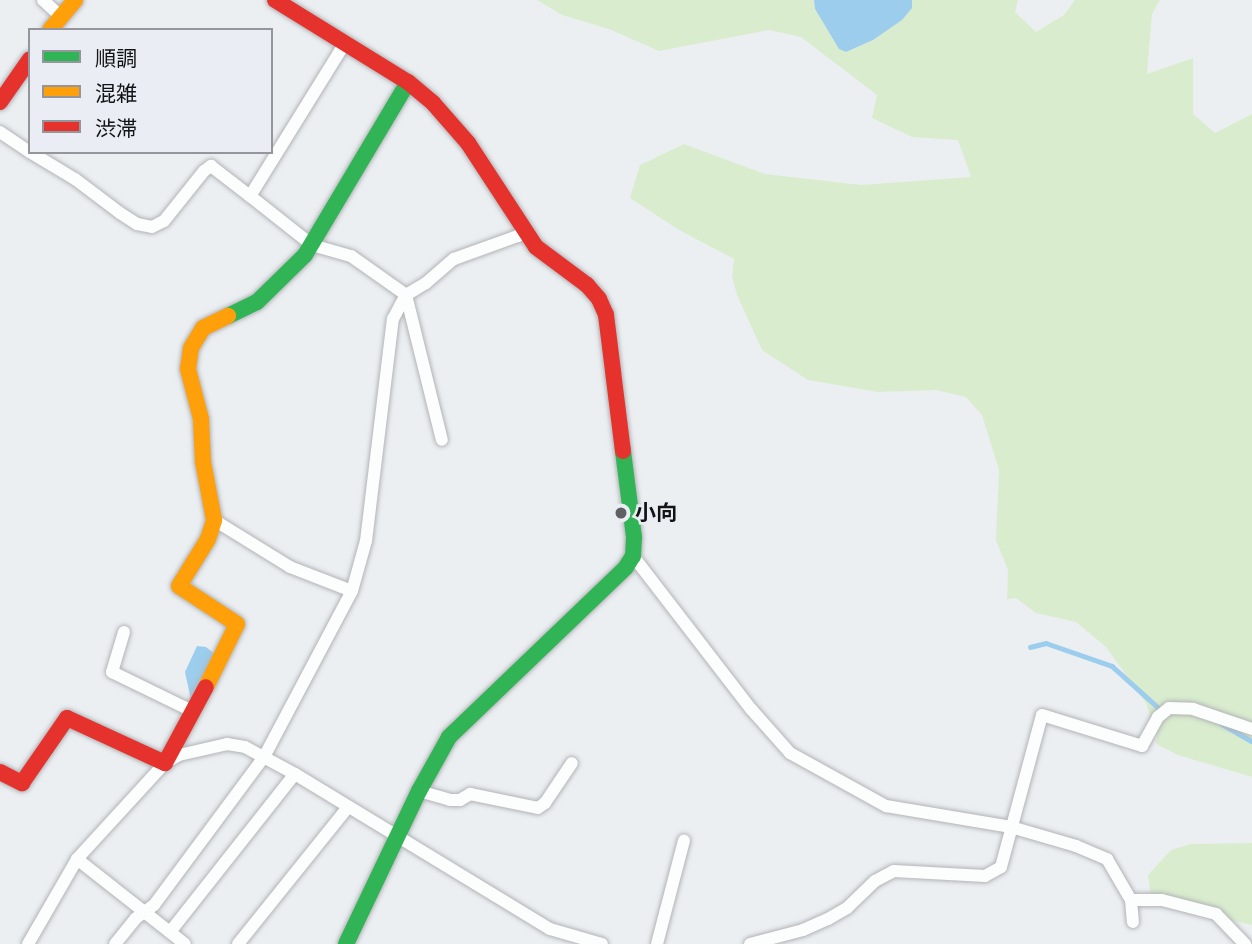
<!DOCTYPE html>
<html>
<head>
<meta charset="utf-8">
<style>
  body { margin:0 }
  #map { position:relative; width:1252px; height:944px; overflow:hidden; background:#eceff2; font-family:Figtree,"Noto Sans JP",sans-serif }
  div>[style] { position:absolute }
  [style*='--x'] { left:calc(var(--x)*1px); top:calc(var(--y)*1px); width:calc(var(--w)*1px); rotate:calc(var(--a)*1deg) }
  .green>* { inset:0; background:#d9ecce }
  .water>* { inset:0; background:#9ccdec }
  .stream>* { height:4.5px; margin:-2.25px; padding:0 2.25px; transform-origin:2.25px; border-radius:2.25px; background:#9ccdec }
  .roads { filter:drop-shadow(0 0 2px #b2b4b7) drop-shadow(0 0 2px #b2b4b7) }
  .street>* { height:12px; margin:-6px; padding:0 6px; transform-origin:6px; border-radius:6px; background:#fcfdfd }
  .fast>* { height:16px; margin:-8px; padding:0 8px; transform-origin:8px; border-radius:8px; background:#30b455 }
  .slow>* { height:16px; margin:-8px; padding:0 8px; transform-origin:8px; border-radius:8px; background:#ff9f0a }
  .jam>* { height:16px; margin:-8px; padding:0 8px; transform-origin:8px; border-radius:8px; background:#e5322d }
  .dots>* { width:19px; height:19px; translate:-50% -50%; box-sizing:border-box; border:4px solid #eaeef4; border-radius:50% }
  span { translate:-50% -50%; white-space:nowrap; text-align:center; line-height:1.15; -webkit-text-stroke:5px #eaeef4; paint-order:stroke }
  .poi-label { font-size:21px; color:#121315; font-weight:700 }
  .left { translate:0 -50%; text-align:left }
  .legend { position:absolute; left:28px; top:28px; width:245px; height:126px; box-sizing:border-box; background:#eaeef4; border:2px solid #94969b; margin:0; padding:9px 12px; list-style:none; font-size:21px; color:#121315 }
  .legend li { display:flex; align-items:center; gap:14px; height:35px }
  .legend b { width:35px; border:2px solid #94969b }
</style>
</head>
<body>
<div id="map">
  <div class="green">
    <div style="clip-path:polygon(537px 0,814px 0,815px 9px,839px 49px,846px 52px,873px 40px,902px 20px,911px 8px,912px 0,1018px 0,1015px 12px,1036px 32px,1064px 15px,1075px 0,1160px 0,1152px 14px,1147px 74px,1193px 58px,1193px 114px,1215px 133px,1252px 114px,1252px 777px,1178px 755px,1156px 744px,1157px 736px,1146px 703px,1106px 647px,1076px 622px,1036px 613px,1016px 598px,1007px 599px,1008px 570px,996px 540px,999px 470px,982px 415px,966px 397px,936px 390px,878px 392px,808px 380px,762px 350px,737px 295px,732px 276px,734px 259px,679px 230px,630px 198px,640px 165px,684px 144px,765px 174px,861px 185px,971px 177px,958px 140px,912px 137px,872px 118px,877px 95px,801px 37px,769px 30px,659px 51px,609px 29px,562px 15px)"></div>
    <div style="clip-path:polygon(1252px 843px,1252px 925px,1194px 912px,1151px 896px,1148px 875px,1171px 850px,1191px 844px)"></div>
  </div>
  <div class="water">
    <div style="clip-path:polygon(912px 0,912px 8px,902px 20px,873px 40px,846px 52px,839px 49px,815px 9px,814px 0)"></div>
    <div style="clip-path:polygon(197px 646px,206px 647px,215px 654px,191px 700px,185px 672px)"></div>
  </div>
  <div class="stream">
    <div style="--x:1030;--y:647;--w:16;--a:-14"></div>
    <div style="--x:1046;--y:643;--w:70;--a:19.2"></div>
    <div style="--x:1112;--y:666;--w:66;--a:41.9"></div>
    <div style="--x:1222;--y:724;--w:34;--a:30"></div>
  </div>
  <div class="roads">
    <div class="street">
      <div style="--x:43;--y:0;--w:23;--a:43"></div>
      <div style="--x:345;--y:43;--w:180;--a:121.8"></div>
      <div style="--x:250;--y:196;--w:79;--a:38.3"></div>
      <div style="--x:312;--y:245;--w:41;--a:15.8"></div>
      <div style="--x:351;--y:256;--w:67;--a:35.3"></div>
      <div style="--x:406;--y:295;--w:149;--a:76.1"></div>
      <div style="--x:0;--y:132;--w:36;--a:34"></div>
      <div style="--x:30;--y:152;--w:52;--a:31"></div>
      <div style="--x:75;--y:179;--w:56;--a:37.1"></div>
      <div style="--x:120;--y:213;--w:20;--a:33"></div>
      <div style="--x:137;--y:224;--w:15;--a:11"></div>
      <div style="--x:152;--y:227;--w:13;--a:-27"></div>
      <div style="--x:164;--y:221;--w:64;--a:-51.3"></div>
      <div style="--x:204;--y:171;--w:9;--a:-36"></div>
      <div style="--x:211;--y:166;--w:49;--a:37.6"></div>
      <div style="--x:214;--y:520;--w:89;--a:31.7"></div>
      <div style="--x:290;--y:567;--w:66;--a:21.2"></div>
      <div style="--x:633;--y:556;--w:193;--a:52.4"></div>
      <div style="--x:751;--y:709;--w:59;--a:48.4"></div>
      <div style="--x:790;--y:753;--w:110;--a:28.9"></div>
      <div style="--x:886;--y:806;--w:127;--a:9.5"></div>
      <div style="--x:1011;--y:827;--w:68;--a:16.3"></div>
      <div style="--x:1076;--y:846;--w:34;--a:23"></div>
      <div style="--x:1107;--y:859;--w:48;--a:59.7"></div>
      <div style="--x:1131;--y:900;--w:22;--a:85"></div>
      <div style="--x:124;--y:632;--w:42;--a:106.7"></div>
      <div style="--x:112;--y:672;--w:91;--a:26"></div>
      <div style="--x:419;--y:791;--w:32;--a:16"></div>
      <div style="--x:450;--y:800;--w:10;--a:0"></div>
      <div style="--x:460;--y:800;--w:12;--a:-31"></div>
      <div style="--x:470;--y:794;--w:69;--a:11.6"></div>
      <div style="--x:538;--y:808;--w:9;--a:-36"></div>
      <div style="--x:545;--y:803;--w:48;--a:-56"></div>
      <div style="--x:77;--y:859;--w:137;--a:38.2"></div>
      <div style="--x:1131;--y:900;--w:31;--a:0"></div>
      <div style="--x:1162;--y:900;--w:56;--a:14.5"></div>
      <div style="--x:1216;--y:914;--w:42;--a:46"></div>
      <div style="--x:170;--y:932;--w:201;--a:-51.7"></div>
      <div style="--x:28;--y:944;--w:98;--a:-60"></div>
      <div style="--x:77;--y:859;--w:130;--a:-47.5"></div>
      <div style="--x:165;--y:763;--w:16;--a:-30"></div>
      <div style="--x:179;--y:755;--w:49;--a:-12.9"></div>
      <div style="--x:227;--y:744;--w:18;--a:9"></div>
      <div style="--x:245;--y:747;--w:57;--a:28.4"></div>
      <div style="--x:295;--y:774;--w:298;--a:31.3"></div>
      <div style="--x:550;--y:929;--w:54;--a:16.1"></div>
      <div style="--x:115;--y:944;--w:33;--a:-51"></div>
      <div style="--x:136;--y:918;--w:22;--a:-36"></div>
      <div style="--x:154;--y:905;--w:184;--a:-53.4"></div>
      <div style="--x:264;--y:757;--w:188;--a:-62.1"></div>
      <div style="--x:352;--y:591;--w:52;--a:-74.4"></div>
      <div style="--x:366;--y:541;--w:224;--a:-83.1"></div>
      <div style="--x:393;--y:319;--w:27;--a:-62"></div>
      <div style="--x:406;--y:295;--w:23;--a:-31"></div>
      <div style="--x:426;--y:283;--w:37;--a:-41"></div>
      <div style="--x:454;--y:259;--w:68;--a:-19.8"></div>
      <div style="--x:518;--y:236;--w:7;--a:-45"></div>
      <div style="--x:238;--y:944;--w:176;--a:-51.2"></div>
      <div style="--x:657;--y:944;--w:107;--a:-75.4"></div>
      <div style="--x:750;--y:944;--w:55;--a:-14.8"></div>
      <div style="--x:803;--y:930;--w:27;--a:-24"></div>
      <div style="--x:828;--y:919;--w:22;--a:-30"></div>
      <div style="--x:847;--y:908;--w:39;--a:-44"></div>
      <div style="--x:875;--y:881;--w:21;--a:-28"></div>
      <div style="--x:894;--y:871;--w:91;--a:3.1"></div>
      <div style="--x:985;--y:876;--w:18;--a:-29"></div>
      <div style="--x:1001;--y:867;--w:157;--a:-74.9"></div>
      <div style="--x:1042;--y:715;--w:105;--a:17.2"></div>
      <div style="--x:1142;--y:746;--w:33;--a:-61"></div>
      <div style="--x:1158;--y:717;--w:14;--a:-39"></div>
      <div style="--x:1169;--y:708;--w:24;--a:2"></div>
      <div style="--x:1193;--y:709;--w:62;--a:18.7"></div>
    </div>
    <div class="fast">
      <div style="--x:228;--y:316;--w:32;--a:-26"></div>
      <div style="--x:257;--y:302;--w:67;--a:-44.4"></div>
      <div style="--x:305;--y:255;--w:201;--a:-59.2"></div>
      <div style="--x:346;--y:944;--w:170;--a:-64.5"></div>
      <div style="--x:419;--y:791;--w:62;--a:-60.9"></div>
      <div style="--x:449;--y:737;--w:245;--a:-43.8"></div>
      <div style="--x:626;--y:567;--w:13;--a:-58"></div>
      <div style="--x:633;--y:556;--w:19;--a:-87"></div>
      <div style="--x:634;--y:537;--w:87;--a:-97.3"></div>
    </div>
    <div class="slow">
      <div style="--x:50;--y:30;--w:39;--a:-50"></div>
      <div style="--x:206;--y:687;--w:70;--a:-63.8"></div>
      <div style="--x:237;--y:624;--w:69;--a:-146.8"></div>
      <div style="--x:179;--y:586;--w:55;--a:-58.3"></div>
      <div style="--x:208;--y:539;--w:20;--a:-72"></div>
      <div style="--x:214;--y:520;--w:59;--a:-100.7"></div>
      <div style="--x:203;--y:462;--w:43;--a:-92.7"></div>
      <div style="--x:201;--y:419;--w:52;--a:-104.6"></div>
      <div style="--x:188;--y:369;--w:21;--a:-82"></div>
      <div style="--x:191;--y:348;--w:23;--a:-59"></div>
      <div style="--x:203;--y:328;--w:28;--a:-26"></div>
    </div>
    <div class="jam">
      <div style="--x:275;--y:0;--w:156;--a:31.7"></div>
      <div style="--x:408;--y:82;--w:33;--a:40"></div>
      <div style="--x:433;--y:103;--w:53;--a:48.8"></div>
      <div style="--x:468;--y:143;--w:124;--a:56.8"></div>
      <div style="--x:536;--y:247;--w:64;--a:36.7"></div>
      <div style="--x:587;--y:285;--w:18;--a:49"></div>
      <div style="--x:599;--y:299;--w:17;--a:66"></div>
      <div style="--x:606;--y:315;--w:137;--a:82.9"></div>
      <div style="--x:0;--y:102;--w:52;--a:-55.1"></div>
      <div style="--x:0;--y:772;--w:25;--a:27"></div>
      <div style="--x:22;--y:783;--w:79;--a:-55.3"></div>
      <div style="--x:67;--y:718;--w:108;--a:24.7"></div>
      <div style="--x:165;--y:763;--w:86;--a:-61.7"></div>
    </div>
  </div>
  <div class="dots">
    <div style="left:621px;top:513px;background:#5e6062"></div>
  </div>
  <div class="poi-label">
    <span class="left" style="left:635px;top:513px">小向</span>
  </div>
  <ul class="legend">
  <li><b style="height:9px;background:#30b455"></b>順調</li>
  <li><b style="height:9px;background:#ff9f0a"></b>混雑</li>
  <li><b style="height:9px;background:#e5322d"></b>渋滞</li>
  </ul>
</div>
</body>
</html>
